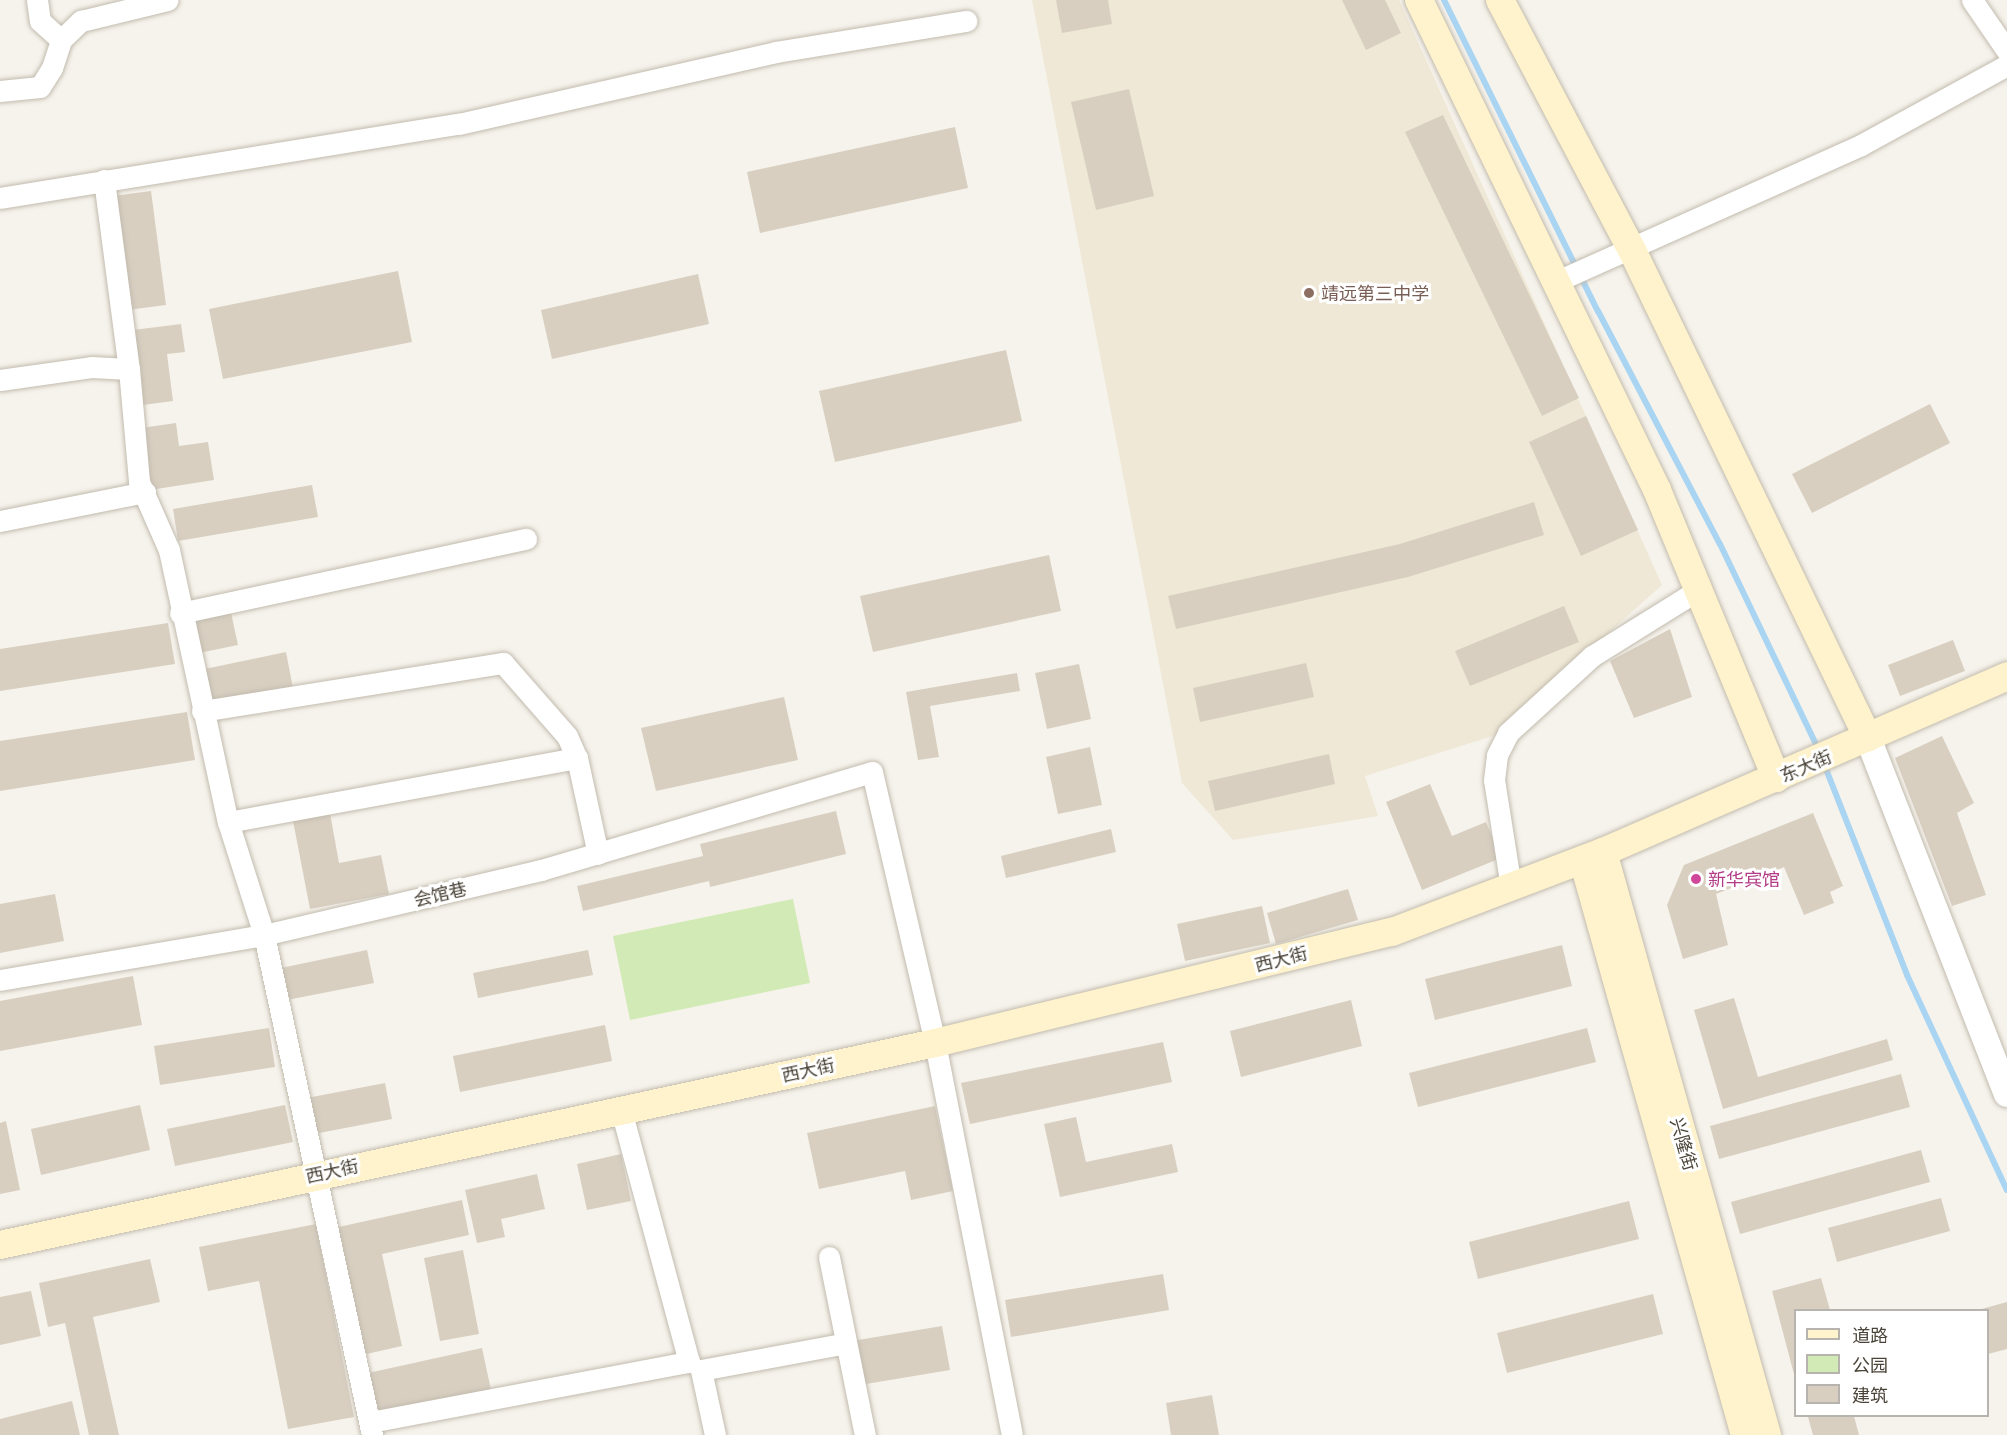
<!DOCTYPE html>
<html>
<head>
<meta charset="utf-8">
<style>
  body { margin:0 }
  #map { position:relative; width:2007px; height:1435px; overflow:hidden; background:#f6f3ec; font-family:Commissioner,"Noto Sans SC",sans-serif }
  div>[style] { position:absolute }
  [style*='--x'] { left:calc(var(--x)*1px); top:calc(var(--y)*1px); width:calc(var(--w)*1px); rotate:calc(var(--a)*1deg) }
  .education>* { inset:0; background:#efe8d6 }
  .green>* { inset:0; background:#d2eab5 }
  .stream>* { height:6px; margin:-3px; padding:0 3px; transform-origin:3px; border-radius:3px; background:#a9d4f2 }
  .building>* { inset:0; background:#d8cfc1 }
  .roads { filter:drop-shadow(0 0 2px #c2bbae) drop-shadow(0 0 2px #c2bbae) }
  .minor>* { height:21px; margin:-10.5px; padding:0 10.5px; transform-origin:10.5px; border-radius:10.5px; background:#fff }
  .tertiary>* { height:26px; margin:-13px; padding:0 13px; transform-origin:13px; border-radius:13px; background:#fff }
  .secondary>* { height:28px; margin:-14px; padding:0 14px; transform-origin:14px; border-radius:14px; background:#fff3cd }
  .dots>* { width:16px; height:16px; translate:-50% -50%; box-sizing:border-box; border:3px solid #fff; border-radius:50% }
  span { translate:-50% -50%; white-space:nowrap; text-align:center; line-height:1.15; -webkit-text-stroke:6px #fff; paint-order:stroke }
  .education-label { font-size:18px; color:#785e54 }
  .left { translate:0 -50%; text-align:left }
  .street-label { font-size:18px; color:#4b4439 }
  .hotel-label { font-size:18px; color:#b23c85 }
  .legend { position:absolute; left:1794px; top:1309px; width:195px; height:108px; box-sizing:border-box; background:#fff; border:2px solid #b7b4b0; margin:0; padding:8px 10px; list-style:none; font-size:18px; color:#4b4439 }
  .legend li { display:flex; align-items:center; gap:12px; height:30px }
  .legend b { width:30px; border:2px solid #b7b4b0 }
</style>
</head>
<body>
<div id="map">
  <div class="education">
    <div style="clip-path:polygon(1032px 0,1399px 0,1662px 585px,1493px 736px,1365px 776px,1378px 816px,1233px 840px,1182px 783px)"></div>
  </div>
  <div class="green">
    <div style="clip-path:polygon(793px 899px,810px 983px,630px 1020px,613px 936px)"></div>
  </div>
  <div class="stream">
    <div style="--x:1444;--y:0;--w:347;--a:63.7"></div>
    <div style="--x:1598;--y:311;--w:263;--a:62.4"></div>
    <div style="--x:1720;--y:544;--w:227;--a:64.4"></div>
    <div style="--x:1824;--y:764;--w:227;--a:68.5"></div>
    <div style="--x:1907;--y:975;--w:237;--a:65.1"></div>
  </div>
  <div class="building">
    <div style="clip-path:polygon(1056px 0,1108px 0,1112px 24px,1062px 33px)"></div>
    <div style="clip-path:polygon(1342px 0,1385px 0,1401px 33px,1366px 50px)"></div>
    <div style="clip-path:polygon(1129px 89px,1154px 196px,1096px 210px,1071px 102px)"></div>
    <div style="clip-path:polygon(1443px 115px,1579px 398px,1542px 416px,1405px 132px)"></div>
    <div style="clip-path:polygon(955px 127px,968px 188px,760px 233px,747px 172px)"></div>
    <div style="clip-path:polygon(151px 191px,166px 305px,128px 310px,113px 196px)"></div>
    <div style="clip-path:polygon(398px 271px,412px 342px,223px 379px,209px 309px)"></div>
    <div style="clip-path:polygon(698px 274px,709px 324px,552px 359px,541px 310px)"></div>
    <div style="clip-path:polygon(181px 324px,185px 352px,167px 354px,173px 401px,143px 405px,133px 330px)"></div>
    <div style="clip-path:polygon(1006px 350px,1022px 421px,835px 462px,819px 391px)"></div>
    <div style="clip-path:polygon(1930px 404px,1950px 443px,1812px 513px,1792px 474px)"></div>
    <div style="clip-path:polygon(1586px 416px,1638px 530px,1581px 556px,1529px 442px)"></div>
    <div style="clip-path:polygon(176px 423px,179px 446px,208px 442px,214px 480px,150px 490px,141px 428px)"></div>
    <div style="clip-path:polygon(312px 485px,318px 517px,178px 541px,173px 509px)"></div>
    <div style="clip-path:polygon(1534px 502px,1544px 535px,1408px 577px,1176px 629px,1168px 596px,1400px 544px)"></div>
    <div style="clip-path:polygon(1049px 555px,1061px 611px,873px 652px,860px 596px)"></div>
    <div style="clip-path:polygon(1564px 606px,1579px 642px,1470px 686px,1455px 651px)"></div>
    <div style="clip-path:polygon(230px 608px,238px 645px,199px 653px,192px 616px)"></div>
    <div style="clip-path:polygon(168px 623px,175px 664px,0 691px,0 649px)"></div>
    <div style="clip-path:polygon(1670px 629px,1692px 697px,1634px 718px,1610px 661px)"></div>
    <div style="clip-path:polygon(1953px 640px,1965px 671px,1900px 696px,1888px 665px)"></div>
    <div style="clip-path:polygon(286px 652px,293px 688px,208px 705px,200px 670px)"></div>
    <div style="clip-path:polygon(1306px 663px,1314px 697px,1200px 722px,1193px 688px)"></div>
    <div style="clip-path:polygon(1079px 664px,1091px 719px,1047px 729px,1035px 673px)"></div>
    <div style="clip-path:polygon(1017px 673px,1020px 691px,930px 706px,939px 757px,918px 760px,906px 692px)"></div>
    <div style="clip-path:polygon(784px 697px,798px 760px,656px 791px,641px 728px)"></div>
    <div style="clip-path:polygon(187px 712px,195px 760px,0 791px,0 741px)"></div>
    <div style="clip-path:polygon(1942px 736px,1974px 803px,1957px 813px,1986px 895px,1952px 906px,1895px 758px)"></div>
    <div style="clip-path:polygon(1090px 747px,1102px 805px,1058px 814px,1046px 757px)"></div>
    <div style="clip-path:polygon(1329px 754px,1335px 784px,1215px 811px,1208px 781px)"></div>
    <div style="clip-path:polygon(1430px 784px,1452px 836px,1486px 822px,1501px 858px,1422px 890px,1386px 802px)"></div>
    <div style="clip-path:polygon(836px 811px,846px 854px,710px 887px,709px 881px,583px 911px,577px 886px,703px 856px,700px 844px)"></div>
    <div style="clip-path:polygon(330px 813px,339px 863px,381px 855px,389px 894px,310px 909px,293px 821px)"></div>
    <div style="clip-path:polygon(1813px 813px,1843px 886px,1830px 892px,1834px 903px,1804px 915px,1784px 867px,1716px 894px,1728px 945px,1683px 959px,1667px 905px,1684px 865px)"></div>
    <div style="clip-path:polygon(1111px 829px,1116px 852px,1006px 878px,1001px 856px)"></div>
    <div style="clip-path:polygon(1348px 889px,1358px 920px,1276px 944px,1267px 913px)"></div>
    <div style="clip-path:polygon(55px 894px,64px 941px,0 953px,0 904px)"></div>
    <div style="clip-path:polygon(1262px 906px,1270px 943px,1185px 961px,1177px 924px)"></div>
    <div style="clip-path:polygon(1562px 945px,1572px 986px,1435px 1020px,1425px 979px)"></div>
    <div style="clip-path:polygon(367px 950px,374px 983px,287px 1000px,281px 968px)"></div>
    <div style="clip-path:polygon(588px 950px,593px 975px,478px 998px,473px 973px)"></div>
    <div style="clip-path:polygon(133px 976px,142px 1025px,0 1051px,0 1001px)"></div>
    <div style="clip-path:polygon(1734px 998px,1758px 1077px,1887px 1039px,1893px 1060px,1723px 1109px,1694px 1010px)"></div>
    <div style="clip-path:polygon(1351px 1000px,1362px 1046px,1241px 1077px,1230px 1031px)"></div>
    <div style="clip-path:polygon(605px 1025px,612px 1061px,460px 1092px,453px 1056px)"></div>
    <div style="clip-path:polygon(269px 1028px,275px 1067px,160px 1085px,154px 1046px)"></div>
    <div style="clip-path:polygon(1587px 1028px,1596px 1062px,1418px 1107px,1409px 1073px)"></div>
    <div style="clip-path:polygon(1163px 1042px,1172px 1082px,970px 1124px,961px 1083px)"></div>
    <div style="clip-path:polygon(1901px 1074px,1910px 1107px,1719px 1159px,1710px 1126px)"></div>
    <div style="clip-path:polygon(385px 1083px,392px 1119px,314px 1134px,307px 1098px)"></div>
    <div style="clip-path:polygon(140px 1105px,150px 1150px,41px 1175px,31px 1129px)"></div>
    <div style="clip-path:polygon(285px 1105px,293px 1142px,175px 1166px,167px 1129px)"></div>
    <div style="clip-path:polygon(935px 1106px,953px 1191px,911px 1200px,905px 1171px,819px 1189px,807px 1133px)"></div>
    <div style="clip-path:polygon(1076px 1117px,1086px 1162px,1172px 1144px,1178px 1172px,1060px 1197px,1044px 1124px)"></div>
    <div style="clip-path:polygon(6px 1121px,20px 1190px,0 1194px,0 1123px)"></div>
    <div style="clip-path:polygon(1921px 1150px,1930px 1182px,1740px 1234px,1731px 1202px)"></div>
    <div style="clip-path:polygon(621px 1154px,631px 1201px,587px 1210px,577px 1164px)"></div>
    <div style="clip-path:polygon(537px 1174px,545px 1209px,501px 1219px,505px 1237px,477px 1243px,465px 1190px)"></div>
    <div style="clip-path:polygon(1941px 1198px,1950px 1231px,1837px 1262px,1828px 1228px)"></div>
    <div style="clip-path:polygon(462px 1200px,469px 1235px,382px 1254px,402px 1346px,362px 1355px,334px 1228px)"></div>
    <div style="clip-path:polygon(1629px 1201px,1639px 1239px,1478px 1279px,1469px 1242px)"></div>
    <div style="clip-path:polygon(316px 1224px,354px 1417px,288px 1429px,259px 1281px,208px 1291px,199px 1247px)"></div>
    <div style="clip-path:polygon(463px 1250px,479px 1334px,440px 1341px,424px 1258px)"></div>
    <div style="clip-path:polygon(150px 1259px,160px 1302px,93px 1317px,119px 1435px,89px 1435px,65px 1323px,48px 1327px,39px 1283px)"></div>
    <div style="clip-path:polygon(1163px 1274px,1169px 1310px,1011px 1337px,1005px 1300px)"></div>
    <div style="clip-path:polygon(1821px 1278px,1830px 1310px,1796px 1310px,1795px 1378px,1772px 1291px)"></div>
    <div style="clip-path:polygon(31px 1291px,41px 1336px,0 1345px,0 1297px)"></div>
    <div style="clip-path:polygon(1653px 1294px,1663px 1334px,1507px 1373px,1497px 1333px)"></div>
    <div style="clip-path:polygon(2007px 1302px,2007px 1349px,1988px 1354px,1988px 1310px,1978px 1310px)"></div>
    <div style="clip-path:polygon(942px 1326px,950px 1370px,860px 1385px,852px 1341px)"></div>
    <div style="clip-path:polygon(482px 1348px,491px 1390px,377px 1415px,368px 1373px)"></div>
    <div style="clip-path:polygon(1212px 1395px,1219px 1435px,1171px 1435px,1166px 1403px)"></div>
    <div style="clip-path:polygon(72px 1401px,80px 1435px,0 1435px,0 1419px)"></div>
    <div style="clip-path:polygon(1814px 1416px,1854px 1416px,1859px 1435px,1813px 1435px,1808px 1417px)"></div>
  </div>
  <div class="roads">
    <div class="minor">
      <div style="--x:37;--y:0;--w:21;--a:82"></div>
      <div style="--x:40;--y:21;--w:28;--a:42"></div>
      <div style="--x:1972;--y:0;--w:62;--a:55.5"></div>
      <div style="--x:0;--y:91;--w:40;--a:-5.7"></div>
      <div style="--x:40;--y:87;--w:22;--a:-58"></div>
      <div style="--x:52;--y:68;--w:29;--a:-72"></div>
      <div style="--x:61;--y:40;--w:28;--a:-44"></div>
      <div style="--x:81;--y:21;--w:89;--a:-13.6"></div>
      <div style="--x:104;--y:180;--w:191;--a:82.5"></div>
      <div style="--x:129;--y:369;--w:113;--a:84.9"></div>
      <div style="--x:139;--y:482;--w:74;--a:66.2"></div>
      <div style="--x:169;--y:550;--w:278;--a:77.8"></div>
      <div style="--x:228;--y:822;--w:119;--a:72.3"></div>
      <div style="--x:264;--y:935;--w:512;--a:77.81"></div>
      <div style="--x:0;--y:198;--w:465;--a:-9.2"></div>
      <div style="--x:459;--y:124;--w:325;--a:-12.8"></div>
      <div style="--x:776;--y:52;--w:193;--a:-9.3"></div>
      <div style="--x:1555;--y:282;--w:335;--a:-24.1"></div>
      <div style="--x:1861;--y:145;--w:166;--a:-28.7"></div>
      <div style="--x:0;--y:380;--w:92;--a:-8.1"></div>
      <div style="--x:91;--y:367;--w:38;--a:3"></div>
      <div style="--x:0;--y:521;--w:148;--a:-11.3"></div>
      <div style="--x:180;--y:613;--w:354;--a:-12.1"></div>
      <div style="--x:202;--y:711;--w:305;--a:-9.1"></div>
      <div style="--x:503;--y:663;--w:97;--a:48.8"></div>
      <div style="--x:567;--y:736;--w:24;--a:66"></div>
      <div style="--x:577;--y:758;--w:98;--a:77.7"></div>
      <div style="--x:228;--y:822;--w:355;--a:-10.4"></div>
      <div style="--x:1511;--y:887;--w:108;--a:-99"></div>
      <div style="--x:1494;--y:780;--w:25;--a:-83"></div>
      <div style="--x:1497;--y:755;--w:25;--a:-63"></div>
      <div style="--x:1508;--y:733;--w:114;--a:-42.5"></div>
      <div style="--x:1592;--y:656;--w:125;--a:-31.9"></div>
      <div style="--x:0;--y:980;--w:268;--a:-9.7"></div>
      <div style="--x:264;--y:935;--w:285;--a:-13.2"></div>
      <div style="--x:541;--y:870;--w:345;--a:-16.5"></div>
      <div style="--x:872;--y:772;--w:278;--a:76.9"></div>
      <div style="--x:935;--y:1043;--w:399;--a:78.9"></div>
      <div style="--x:829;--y:1257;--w:182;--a:78.6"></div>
      <div style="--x:370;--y:1422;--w:325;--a:-10.7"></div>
      <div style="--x:689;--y:1362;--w:261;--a:-105.1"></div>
      <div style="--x:715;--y:1435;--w:66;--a:-102.2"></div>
      <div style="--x:701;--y:1370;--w:147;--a:-10.5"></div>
    </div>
    <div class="tertiary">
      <div style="--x:1868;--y:738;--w:382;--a:68.7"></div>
    </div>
    <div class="secondary">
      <div style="--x:1419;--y:0;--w:545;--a:64.09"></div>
      <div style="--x:1657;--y:490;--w:312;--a:67.5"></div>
      <div style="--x:1500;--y:0;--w:280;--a:62.2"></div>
      <div style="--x:1631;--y:248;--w:544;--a:64.19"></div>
      <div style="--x:1603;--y:852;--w:606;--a:74.29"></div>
      <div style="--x:1583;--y:860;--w:597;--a:74.27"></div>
      <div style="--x:0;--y:1245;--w:957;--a:-12.19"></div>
      <div style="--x:935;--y:1043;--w:470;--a:-13.7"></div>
      <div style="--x:1392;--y:932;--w:226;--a:-20.8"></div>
      <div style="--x:1603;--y:852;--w:441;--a:-23.5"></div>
    </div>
  </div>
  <div class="dots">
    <div style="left:1309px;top:293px;background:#8d6e63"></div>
    <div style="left:1696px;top:879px;background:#d1479c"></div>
  </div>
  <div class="education-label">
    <span class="left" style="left:1321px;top:293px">靖远第三中学</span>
  </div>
  <div class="street-label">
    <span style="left:1806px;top:766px;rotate:-23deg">东大街</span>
    <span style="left:440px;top:894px;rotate:-13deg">会馆巷</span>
    <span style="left:1281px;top:959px;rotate:-14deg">西大街</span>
    <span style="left:808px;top:1070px;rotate:-12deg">西大街</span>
    <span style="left:1684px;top:1144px;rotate:74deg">兴隆街</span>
    <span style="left:332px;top:1171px;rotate:-12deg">西大街</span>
  </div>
  <div class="hotel-label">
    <span class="left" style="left:1708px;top:879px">新华宾馆</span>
  </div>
  <ul class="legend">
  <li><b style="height:8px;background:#fff3cd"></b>道路</li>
  <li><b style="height:16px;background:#d2eab5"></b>公园</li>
  <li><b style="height:16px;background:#d8cfc1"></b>建筑</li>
  </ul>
</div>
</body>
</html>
